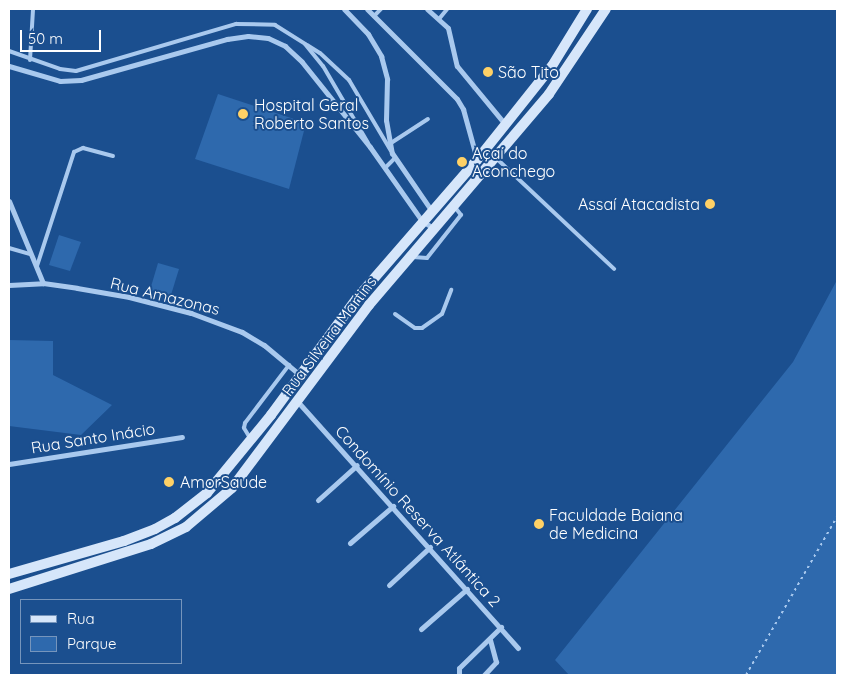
<!DOCTYPE html>
<html>
<head>
<meta charset="utf-8">
<style>
  body { margin:0 }
  #map { position:relative; width:846px; height:684px; overflow:hidden; background:#1b4f8f; font-family:Quicksand,sans-serif }
  div>[style] { position:absolute }
  [style*='--x'] { left:calc(var(--x)*1px); top:calc(var(--y)*1px); width:calc(var(--w)*1px); rotate:calc(var(--a)*1deg) }
  .green>* { inset:0; background:#2e69ad }
  .path>* { height:2px; margin-top:-1px; transform-origin:0; background:repeating-linear-gradient(90deg,#a9c9ee 0 2.5px,transparent 0 6.5px) }
  .service>* { height:4px; margin:-2px; padding:0 2px; transform-origin:2px; border-radius:2px; background:#a9c9ee }
  .minor>* { height:5px; margin:-2.5px; padding:0 2.5px; transform-origin:2.5px; border-radius:2.5px; background:#a9c9ee }
  .secondary>* { height:10px; margin:-5px; padding:0 5px; transform-origin:5px; border-radius:5px; background:#d6e6fa }
  .dots>* { width:14px; height:14px; translate:-50% -50%; box-sizing:border-box; border:2px solid #1b4f8f; border-radius:50% }
  span { translate:-50% -50%; white-space:nowrap; text-align:center; line-height:1.15; -webkit-text-stroke:4px #1b4f8f; paint-order:stroke }
  .poi-label { font-size:16px; color:#fff }
  .left { translate:0 -50%; text-align:left }
  .right { translate:-100% -50%; text-align:right }
  .street-label { font-size:16px; color:#fff }
  .frame { position:absolute; inset:0; border:10px solid #fff; pointer-events:none }
  .legend { position:absolute; left:20px; top:599px; width:162px; height:65px; box-sizing:border-box; background:#1b4f8f; border:1px solid #7695bc; margin:0; padding:6px 9px; list-style:none; font-size:15px; color:#fff }
  .legend li { display:flex; align-items:center; gap:10px; height:25px }
  .legend b { width:25px; border:1px solid #7695bc }
  .scale { position:absolute; left:20px; top:30px; width:81px; height:22px; box-sizing:border-box; border:2px solid #fff; border-top:0; padding-left:6px; font-size:15px; line-height:18px; white-space:nowrap; color:#fff; -webkit-text-stroke:4px #1b4f8f; paint-order:stroke }
</style>
</head>
<body>
<div id="map">
  <div class="green">
    <div style="clip-path:polygon(218px 94px,306px 123px,289px 189px,195px 159px)"></div>
    <div style="clip-path:polygon(59px 235px,81px 242px,70px 271px,49px 265px)"></div>
    <div style="clip-path:polygon(158px 263px,179px 269px,170px 298px,150px 290px)"></div>
    <div style="clip-path:polygon(837px 280px,837px 675px,569px 675px,555px 660px,793px 362px)"></div>
    <div style="clip-path:polygon(9px 340px,53px 341px,53px 375px,112px 405px,81px 435px,9px 426px)"></div>
  </div>
  <div class="path">
    <div style="--x:746;--y:675;--w:182;--a:-60.1"></div>
  </div>
  <div class="service">
    <div style="--x:374;--y:16;--w:10;--a:-45"></div>
    <div style="--x:439;--y:19;--w:13;--a:-51"></div>
    <div style="--x:307;--y:45;--w:15;--a:32"></div>
    <div style="--x:320;--y:53;--w:40;--a:43"></div>
    <div style="--x:349;--y:80;--w:82;--a:59.4"></div>
    <div style="--x:9;--y:51;--w:54;--a:19.4"></div>
    <div style="--x:60;--y:69;--w:16;--a:7"></div>
    <div style="--x:76;--y:71;--w:167;--a:-16.4"></div>
    <div style="--x:236;--y:24;--w:39;--a:1"></div>
    <div style="--x:275;--y:25;--w:36;--a:32"></div>
    <div style="--x:305;--y:44;--w:28;--a:51"></div>
    <div style="--x:323;--y:66;--w:89;--a:59.7"></div>
    <div style="--x:30;--y:60;--w:51;--a:-86.6"></div>
    <div style="--x:391;--y:143;--w:44;--a:-33"></div>
    <div style="--x:496;--y:158;--w:162;--a:43.2"></div>
    <div style="--x:385;--y:168;--w:14;--a:-45"></div>
    <div style="--x:9;--y:248;--w:22;--a:16"></div>
    <div style="--x:413;--y:257;--w:14;--a:4"></div>
    <div style="--x:427;--y:258;--w:55;--a:-51.7"></div>
    <div style="--x:461;--y:215;--w:11;--a:-128"></div>
    <div style="--x:37;--y:266;--w:120;--a:-72"></div>
    <div style="--x:74;--y:152;--w:10;--a:-24"></div>
    <div style="--x:83;--y:148;--w:31;--a:15"></div>
    <div style="--x:395;--y:314;--w:24;--a:35"></div>
    <div style="--x:415;--y:328;--w:7;--a:0"></div>
    <div style="--x:422;--y:328;--w:24;--a:-35"></div>
    <div style="--x:442;--y:314;--w:26;--a:-69"></div>
    <div style="--x:250;--y:438;--w:12;--a:-121"></div>
    <div style="--x:244;--y:428;--w:5;--a:-79"></div>
    <div style="--x:245;--y:423;--w:73;--a:-52.8"></div>
  </div>
  <div class="minor">
    <div style="--x:344;--y:9;--w:35;--a:46"></div>
    <div style="--x:368;--y:34;--w:26;--a:59"></div>
    <div style="--x:381;--y:56;--w:24;--a:75"></div>
    <div style="--x:387;--y:79;--w:41;--a:91.4"></div>
    <div style="--x:386;--y:120;--w:34;--a:80"></div>
    <div style="--x:392;--y:153;--w:69;--a:55.6"></div>
    <div style="--x:367;--y:9;--w:127;--a:45"></div>
    <div style="--x:457;--y:99;--w:12;--a:59"></div>
    <div style="--x:463;--y:109;--w:53;--a:74.6"></div>
    <div style="--x:427;--y:9;--w:28;--a:42"></div>
    <div style="--x:448;--y:28;--w:39;--a:77"></div>
    <div style="--x:457;--y:66;--w:75;--a:50.4"></div>
    <div style="--x:9;--y:66;--w:53;--a:16.4"></div>
    <div style="--x:60;--y:81;--w:21;--a:-3"></div>
    <div style="--x:81;--y:80;--w:152;--a:-15.7"></div>
    <div style="--x:227;--y:39;--w:21;--a:-8"></div>
    <div style="--x:248;--y:36;--w:20;--a:6"></div>
    <div style="--x:268;--y:38;--w:19;--a:25"></div>
    <div style="--x:285;--y:46;--w:23;--a:43"></div>
    <div style="--x:302;--y:62;--w:109;--a:51.3"></div>
    <div style="--x:370;--y:147;--w:90;--a:54.9"></div>
    <div style="--x:422;--y:221;--w:15;--a:32"></div>
    <div style="--x:9;--y:201;--w:89;--a:67.5"></div>
    <div style="--x:9;--y:285;--w:34;--a:-3"></div>
    <div style="--x:43;--y:283;--w:34;--a:8"></div>
    <div style="--x:77;--y:288;--w:53;--a:9.8"></div>
    <div style="--x:129;--y:297;--w:64;--a:14.5"></div>
    <div style="--x:191;--y:313;--w:54;--a:20.4"></div>
    <div style="--x:242;--y:332;--w:26;--a:31"></div>
    <div style="--x:264;--y:345;--w:47;--a:39.8"></div>
    <div style="--x:298;--y:402;--w:330;--a:48.2"></div>
    <div style="--x:9;--y:464;--w:175;--a:-8.9"></div>
    <div style="--x:318;--y:500;--w:52;--a:-41.9"></div>
    <div style="--x:350;--y:543;--w:57;--a:-40.7"></div>
    <div style="--x:389;--y:585;--w:56;--a:-42.8"></div>
    <div style="--x:421;--y:629;--w:61;--a:-41"></div>
    <div style="--x:459;--y:675;--w:7;--a:-90"></div>
    <div style="--x:459;--y:668;--w:59;--a:-44.3"></div>
    <div style="--x:484;--y:675;--w:18;--a:-47"></div>
    <div style="--x:496;--y:662;--w:24;--a:-105"></div>
  </div>
  <div class="secondary">
    <div style="--x:9;--y:574;--w:120;--a:-16"></div>
    <div style="--x:124;--y:541;--w:33;--a:-21"></div>
    <div style="--x:155;--y:529;--w:23;--a:-29"></div>
    <div style="--x:175;--y:518;--w:41;--a:-38"></div>
    <div style="--x:207;--y:493;--w:101;--a:-50.6"></div>
    <div style="--x:271;--y:415;--w:145;--a:-53.7"></div>
    <div style="--x:357;--y:298;--w:183;--a:-49"></div>
    <div style="--x:477;--y:160;--w:120;--a:-51.4"></div>
    <div style="--x:552;--y:66;--w:67;--a:-58.4"></div>
    <div style="--x:9;--y:589;--w:149;--a:-17.6"></div>
    <div style="--x:151;--y:544;--w:39;--a:-26"></div>
    <div style="--x:186;--y:527;--w:60;--a:-40.3"></div>
    <div style="--x:232;--y:488;--w:229;--a:-53.2"></div>
    <div style="--x:369;--y:305;--w:277;--a:-49.5"></div>
    <div style="--x:549;--y:94;--w:102;--a:-56.2"></div>
  </div>
  <div class="dots">
    <div style="left:488px;top:72px;background:#ffd166"></div>
    <div style="left:243px;top:114px;background:#ffd166"></div>
    <div style="left:462px;top:162px;background:#ffd166"></div>
    <div style="left:710px;top:204px;background:#ffd166"></div>
    <div style="left:169px;top:482px;background:#ffd166"></div>
    <div style="left:539px;top:524px;background:#ffd166"></div>
  </div>
  <div class="poi-label">
    <span class="left" style="left:498px;top:72px">São Tito</span>
    <span class="left" style="left:254px;top:114px">Hospital Geral<br>Roberto Santos</span>
    <span class="left" style="left:472px;top:162px">Açaí do<br>Aconchego</span>
    <span class="right" style="left:700px;top:204px">Assaí Atacadista</span>
    <span class="left" style="left:180px;top:482px">AmorSaude</span>
    <span class="left" style="left:549px;top:524px">Faculdade Baiana<br>de Medicina</span>
  </div>
  <div class="street-label">
    <span style="left:165px;top:296px;rotate:14deg">Rua Amazonas</span>
    <span style="left:329px;top:336px;rotate:-53deg">Rua Silveira Martins</span>
    <span style="left:93px;top:438px;rotate:-9deg">Rua Santo Inácio</span>
    <span style="left:418px;top:516px;rotate:48deg">Condomínio Reserva Atlântica 2</span>
  </div>
  <div class="frame"></div>
  <ul class="legend">
  <li><b style="height:6px;background:#d6e6fa"></b>Rua</li>
  <li><b style="height:14px;background:#2e69ad"></b>Parque</li>
  </ul>
  <div class="scale">50 m</div>
</div>
</body>
</html>
